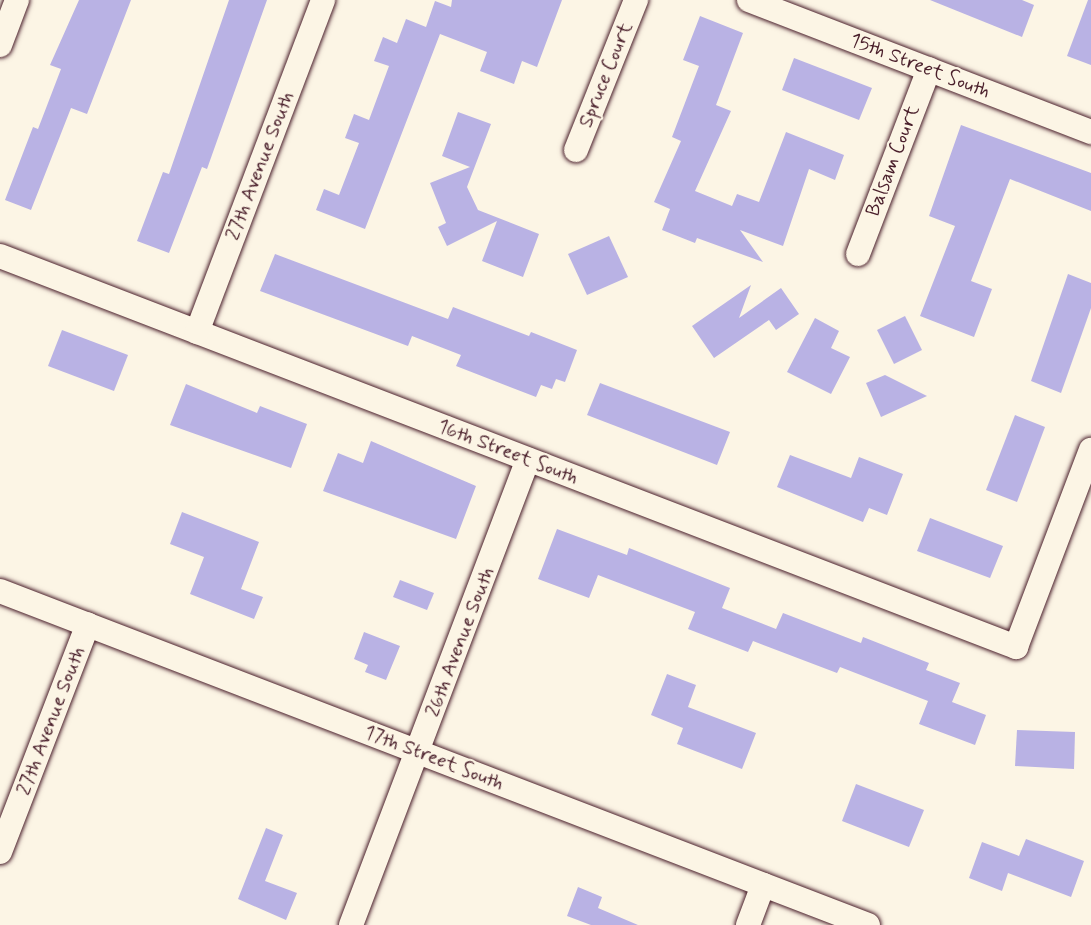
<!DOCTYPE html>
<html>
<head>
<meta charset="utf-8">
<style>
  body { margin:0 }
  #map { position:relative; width:1091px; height:925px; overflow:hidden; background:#fcf5e5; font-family:Mynerve,sans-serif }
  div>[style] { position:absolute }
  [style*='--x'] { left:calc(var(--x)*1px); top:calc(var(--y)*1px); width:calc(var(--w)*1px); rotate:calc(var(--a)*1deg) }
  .building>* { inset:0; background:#b9b2e4 }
  .roads { filter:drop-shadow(0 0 2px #4a1f2b) drop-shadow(0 0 2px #4a1f2b) }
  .street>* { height:24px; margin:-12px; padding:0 12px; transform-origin:12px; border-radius:12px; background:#fcf5e5 }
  span { translate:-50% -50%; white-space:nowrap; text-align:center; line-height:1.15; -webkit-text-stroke:4.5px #fcf5e5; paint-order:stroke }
  .street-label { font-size:20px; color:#4a1f2b }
</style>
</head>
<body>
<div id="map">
  <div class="building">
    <div style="clip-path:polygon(79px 0,131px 0,87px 114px,71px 108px,31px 210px,5px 200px,33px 127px,38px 129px,61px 69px,50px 65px)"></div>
    <div style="clip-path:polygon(229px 0,267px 0,207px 169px,202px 167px,169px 253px,137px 241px,163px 172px,169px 174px)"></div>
    <div style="clip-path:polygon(452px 0,562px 0,537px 67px,522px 61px,514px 84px,480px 71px,487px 52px,440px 34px,365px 229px,316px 210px,324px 189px,339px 195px,359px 143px,345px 138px,354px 114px,369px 120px,389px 66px,374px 61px,383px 37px,397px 43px,406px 19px,426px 27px,435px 1px,451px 7px)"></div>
    <div style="clip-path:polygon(930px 0,1022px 0,1034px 5px,1022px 37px)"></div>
    <div style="clip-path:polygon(1088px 0,1091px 0,1091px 65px,1067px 56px)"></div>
    <div style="clip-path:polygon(700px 16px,743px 33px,716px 105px,731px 111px,695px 191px,732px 206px,737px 194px,759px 202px,786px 132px,844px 155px,835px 180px,809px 169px,783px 246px,740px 230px,763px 262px,697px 238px,695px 243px,662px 230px,670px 209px,654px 202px,681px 141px,672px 137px,699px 66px,683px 60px)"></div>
    <div style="clip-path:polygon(794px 58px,872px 88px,859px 120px,782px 90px)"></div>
    <div style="clip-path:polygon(458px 112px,491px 124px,467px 187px,478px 210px,539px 234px,523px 277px,482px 261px,497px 221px,447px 246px,438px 227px,446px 223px,430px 183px,470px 167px,442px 156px)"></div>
    <div style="clip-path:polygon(961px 125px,1091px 173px,1091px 211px,1010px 179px,971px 281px,992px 289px,974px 337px,920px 316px,955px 226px,929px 216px)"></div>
    <div style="clip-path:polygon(609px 236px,628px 277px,587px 295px,568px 254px)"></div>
    <div style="clip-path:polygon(275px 254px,448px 319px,453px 307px,529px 336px,531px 332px,577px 350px,565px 382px,556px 379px,552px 389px,541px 385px,536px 397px,456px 366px,461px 355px,412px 336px,408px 346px,260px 291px)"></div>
    <div style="clip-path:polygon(1068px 274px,1091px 283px,1091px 308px,1061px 393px,1031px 381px)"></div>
    <div style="clip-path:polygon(751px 285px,739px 318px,781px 288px,799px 314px,776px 330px,769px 320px,714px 358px,692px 326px)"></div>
    <div style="clip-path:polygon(905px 316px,922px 350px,894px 364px,877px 330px)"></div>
    <div style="clip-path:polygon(815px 318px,839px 331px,831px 348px,850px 357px,831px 394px,787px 372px)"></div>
    <div style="clip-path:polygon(62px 330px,128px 355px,114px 391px,48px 366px)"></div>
    <div style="clip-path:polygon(885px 375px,927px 396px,881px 417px,866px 383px)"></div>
    <div style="clip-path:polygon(600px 383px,730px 432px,717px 465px,587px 415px)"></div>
    <div style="clip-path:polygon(186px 384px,257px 413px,260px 406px,307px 424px,291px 468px,170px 425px)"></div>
    <div style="clip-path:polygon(1015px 415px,1045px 427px,1017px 502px,986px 490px)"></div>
    <div style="clip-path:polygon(371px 441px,476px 486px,456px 539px,323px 491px,338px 453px,363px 463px)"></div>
    <div style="clip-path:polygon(790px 455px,851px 478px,859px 457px,903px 474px,887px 515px,869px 508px,863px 522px,777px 487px)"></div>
    <div style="clip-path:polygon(182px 512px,259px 542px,241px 589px,263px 597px,254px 619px,190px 594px,204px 557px,170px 544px)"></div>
    <div style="clip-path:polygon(930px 518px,1003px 546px,990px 578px,917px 551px)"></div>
    <div style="clip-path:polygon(557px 529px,627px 555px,629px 548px,730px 588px,722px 608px,776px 629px,783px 613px,861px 643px,863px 637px,929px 663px,926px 670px,960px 683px,952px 702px,986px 715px,975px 745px,919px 724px,928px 701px,840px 667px,837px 673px,753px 641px,748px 652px,688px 629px,695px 612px,598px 575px,589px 598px,538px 579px)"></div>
    <div style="clip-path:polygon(400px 580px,434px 593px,427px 610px,393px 597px)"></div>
    <div style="clip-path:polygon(364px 632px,400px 646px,386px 680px,365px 672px,368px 665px,354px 659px)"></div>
    <div style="clip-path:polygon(667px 674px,696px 685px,688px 707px,756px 733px,742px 769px,677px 744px,683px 728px,651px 715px)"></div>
    <div style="clip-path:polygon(1017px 730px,1075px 732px,1074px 769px,1015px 766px)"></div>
    <div style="clip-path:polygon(856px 784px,924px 810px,909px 847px,842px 821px)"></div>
    <div style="clip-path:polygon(266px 828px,283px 835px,265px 881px,297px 893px,286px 920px,238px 899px)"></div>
    <div style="clip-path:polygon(1026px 839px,1084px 861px,1071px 897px,1008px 873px,1002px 891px,969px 878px,982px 842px,1019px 856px)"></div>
    <div style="clip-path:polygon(578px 887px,602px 897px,598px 908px,638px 925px,591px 925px,567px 916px)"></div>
  </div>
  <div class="roads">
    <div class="street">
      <div style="--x:749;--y:0;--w:367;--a:21.1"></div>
      <div style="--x:0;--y:45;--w:48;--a:-69.3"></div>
      <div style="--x:576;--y:150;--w:162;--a:-68.2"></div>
      <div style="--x:858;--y:254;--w:198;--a:-69"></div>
      <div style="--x:0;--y:256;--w:1089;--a:21.05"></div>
      <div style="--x:1016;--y:647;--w:211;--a:-69.2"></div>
      <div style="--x:197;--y:332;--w:355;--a:-69.2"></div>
      <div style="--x:0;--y:591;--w:930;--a:21.05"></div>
      <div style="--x:0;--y:852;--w:244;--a:-68.9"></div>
      <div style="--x:351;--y:925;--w:498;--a:-69.2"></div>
      <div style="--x:748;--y:925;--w:43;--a:-69.4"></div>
    </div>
  </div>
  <div class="street-label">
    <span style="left:920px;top:66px;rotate:21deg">15th Street South</span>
    <span style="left:606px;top:75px;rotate:-68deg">Spruce Court</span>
    <span style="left:893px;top:161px;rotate:-69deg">Balsam Court</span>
    <span style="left:260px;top:166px;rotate:-69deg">27th Avenue South</span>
    <span style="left:508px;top:452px;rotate:21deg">16th Street South</span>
    <span style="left:460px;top:642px;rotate:-69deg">26th Avenue South</span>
    <span style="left:51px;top:721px;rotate:-69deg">27th Avenue South</span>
    <span style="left:434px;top:758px;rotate:21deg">17th Street South</span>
  </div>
</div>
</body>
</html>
